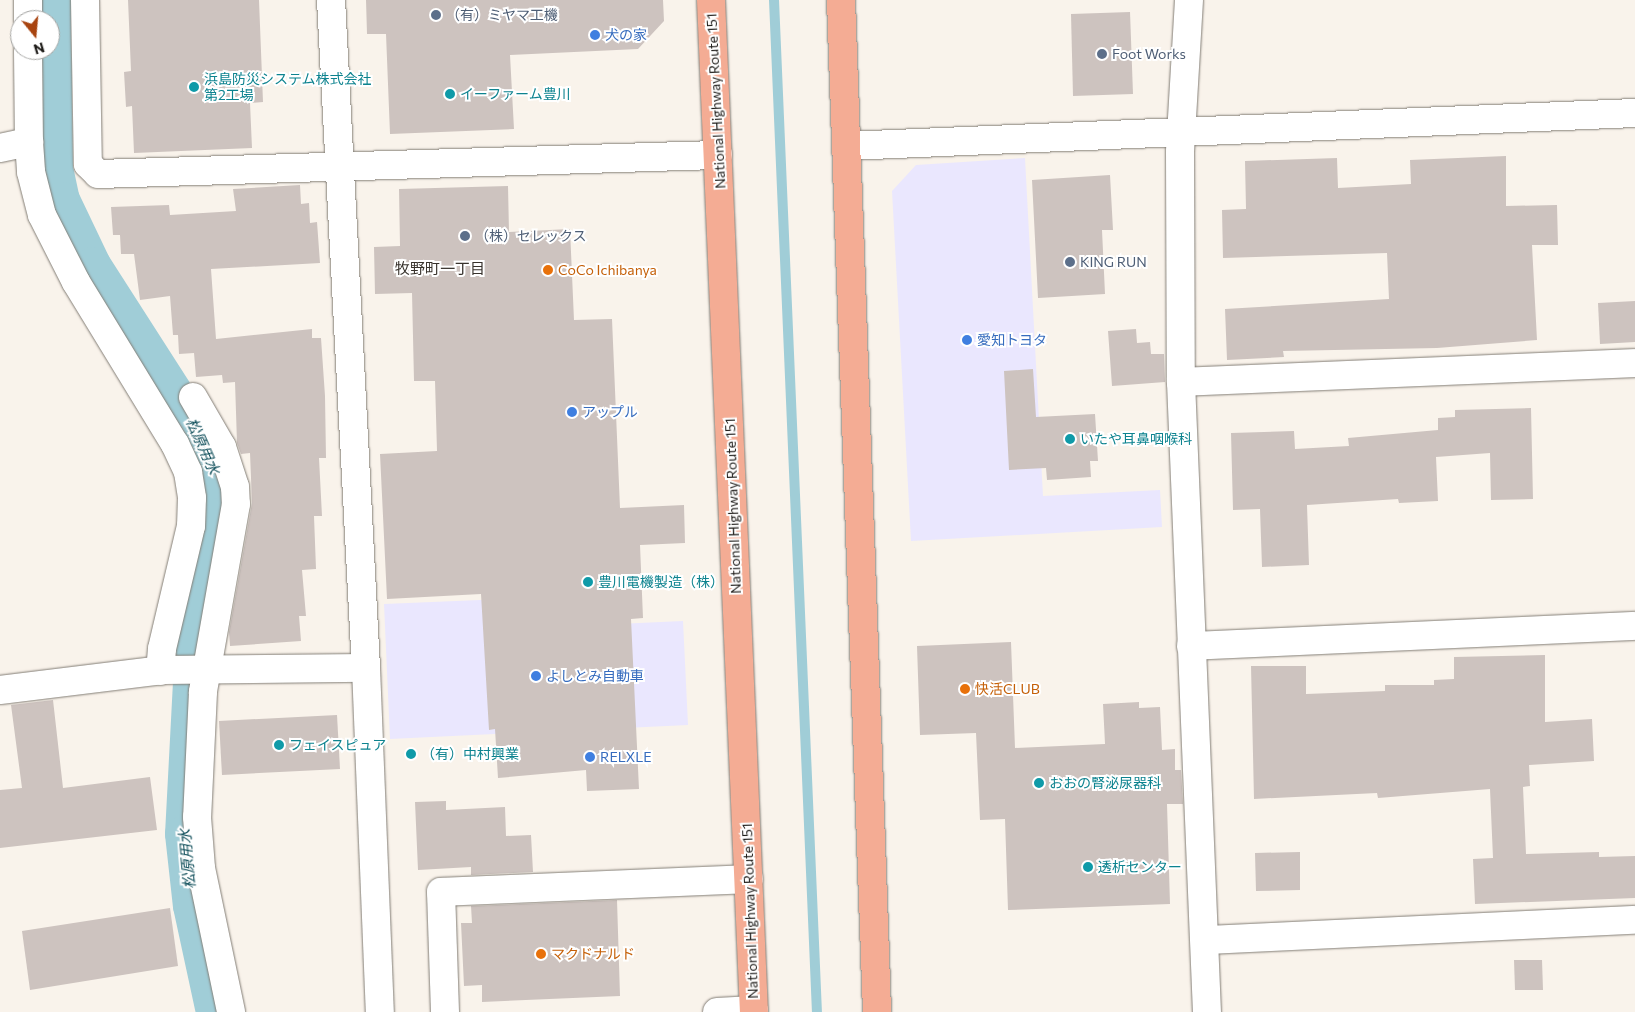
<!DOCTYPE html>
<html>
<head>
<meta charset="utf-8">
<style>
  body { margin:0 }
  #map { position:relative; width:1635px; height:1012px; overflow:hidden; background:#f9f3eb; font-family:Commissioner,"Noto Sans JP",sans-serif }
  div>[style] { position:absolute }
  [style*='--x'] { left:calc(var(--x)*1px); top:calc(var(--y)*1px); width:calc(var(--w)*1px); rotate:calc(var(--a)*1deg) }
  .commercial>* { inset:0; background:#eae7fe }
  .stream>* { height:10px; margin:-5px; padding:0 5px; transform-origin:5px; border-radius:5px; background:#a0cdd7 }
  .canal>* { height:36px; margin:-18px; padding:0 18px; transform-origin:18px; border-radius:18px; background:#a0cdd7 }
  .building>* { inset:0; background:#cdc3bf }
  .roads { filter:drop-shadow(0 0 1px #837e76) drop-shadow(0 0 1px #837e76) }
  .minor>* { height:28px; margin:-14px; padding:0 14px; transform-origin:14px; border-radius:14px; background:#fff }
  .highway>* { height:28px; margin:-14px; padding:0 14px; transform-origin:14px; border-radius:14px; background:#f4ac94 }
  .dots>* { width:14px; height:14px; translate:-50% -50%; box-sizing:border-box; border:2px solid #fff; border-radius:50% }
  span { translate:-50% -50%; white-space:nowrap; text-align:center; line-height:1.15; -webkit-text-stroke:4px #fff; paint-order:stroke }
  .service-label { font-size:14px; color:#4e5e75 }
  .left { translate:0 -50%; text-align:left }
  .shop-label { font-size:14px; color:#366cbe }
  .culture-label { font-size:14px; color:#0d838f }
  .street-label { font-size:14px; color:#1f1d1a }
  .food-label { font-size:14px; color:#c56008 }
  .neighbourhood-label { font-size:15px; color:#37322c }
  .water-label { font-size:15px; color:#0c4c58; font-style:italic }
  .north { position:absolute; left:10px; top:10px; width:50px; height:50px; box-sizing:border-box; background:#fff; border:1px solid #a5a5a3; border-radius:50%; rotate:163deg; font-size:14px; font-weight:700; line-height:20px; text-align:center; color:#1f1d1a }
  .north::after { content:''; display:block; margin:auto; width:18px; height:22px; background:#a84410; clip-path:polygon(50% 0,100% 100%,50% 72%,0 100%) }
</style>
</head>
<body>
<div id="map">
  <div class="commercial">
    <div style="clip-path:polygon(1025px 158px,1043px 496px,1160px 490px,1162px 527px,911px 541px,892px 191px,916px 165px)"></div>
    <div style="clip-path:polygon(527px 598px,529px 628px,683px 621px,688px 725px,390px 739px,384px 604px)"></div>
  </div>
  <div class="stream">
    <div style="--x:774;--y:0;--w:1013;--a:87.57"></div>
  </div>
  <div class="canal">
    <div style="--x:53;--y:0;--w:168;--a:89.3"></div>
    <div style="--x:55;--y:168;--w:33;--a:78"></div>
    <div style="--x:62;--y:200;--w:72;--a:64.5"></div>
    <div style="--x:93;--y:265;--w:176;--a:57.3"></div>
    <div style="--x:188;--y:413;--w:49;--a:61.9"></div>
    <div style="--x:211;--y:456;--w:31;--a:73"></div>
    <div style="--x:220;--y:486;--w:30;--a:90"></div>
    <div style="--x:220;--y:516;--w:131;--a:101.9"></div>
    <div style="--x:193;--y:644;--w:190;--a:93"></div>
    <div style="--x:183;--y:834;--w:72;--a:83.7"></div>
    <div style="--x:191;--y:906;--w:108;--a:77.8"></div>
  </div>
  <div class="building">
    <div style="clip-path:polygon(128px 0,259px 0,263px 102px,250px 103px,252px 148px,134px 153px,132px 106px,126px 107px,124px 72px,131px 71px)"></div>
    <div style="clip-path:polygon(366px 0,663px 0,664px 21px,638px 49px,510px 55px,514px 129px,390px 134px,386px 34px,367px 34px)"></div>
    <div style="clip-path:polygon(1130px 12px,1133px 94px,1073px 96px,1071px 14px)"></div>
    <div style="clip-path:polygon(1506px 156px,1506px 206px,1557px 205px,1558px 245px,1532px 245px,1537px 340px,1437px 348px,1283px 351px,1284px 357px,1227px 360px,1225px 309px,1389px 299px,1387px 253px,1223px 258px,1222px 210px,1246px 209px,1245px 161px,1337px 158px,1338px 188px,1411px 184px,1410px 160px)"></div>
    <div style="clip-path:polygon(1110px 175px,1113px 230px,1102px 230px,1105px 294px,1038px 298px,1032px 180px)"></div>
    <div style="clip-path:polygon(300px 185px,301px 204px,309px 203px,310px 223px,317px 222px,320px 263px,211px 269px,216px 339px,312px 329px,312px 338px,321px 338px,325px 396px,326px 458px,319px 458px,322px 516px,314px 516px,316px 569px,302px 570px,306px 616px,299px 616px,301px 641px,230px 646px,229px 632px,252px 503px,250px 453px,241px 454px,237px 443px,235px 382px,223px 383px,222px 375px,196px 377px,194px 353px,179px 354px,178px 335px,173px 335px,170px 296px,140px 300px,134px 254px,121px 254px,120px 235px,113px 235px,111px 207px,169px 205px,170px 215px,236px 211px,233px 189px)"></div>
    <div style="clip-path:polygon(508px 186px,509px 232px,570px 229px,574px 320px,612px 319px,620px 508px,684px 505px,685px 543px,640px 545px,643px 618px,631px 619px,639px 789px,587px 791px,586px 770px,498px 778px,495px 729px,489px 730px,481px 594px,387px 599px,380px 454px,437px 451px,435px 381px,414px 381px,412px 293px,375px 294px,374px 247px,400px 246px,399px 189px)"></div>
    <div style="clip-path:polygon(1635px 301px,1635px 342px,1600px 344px,1598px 303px)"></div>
    <div style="clip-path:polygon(1136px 329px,1137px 343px,1150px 342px,1151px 354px,1164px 354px,1165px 382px,1112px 386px,1108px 331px)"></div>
    <div style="clip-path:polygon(1033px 369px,1036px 417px,1095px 414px,1098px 461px,1090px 461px,1091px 477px,1047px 480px,1046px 468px,1009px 470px,1004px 371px)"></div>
    <div style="clip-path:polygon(1531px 408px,1533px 499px,1491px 500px,1490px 453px,1436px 457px,1438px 501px,1399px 503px,1398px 499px,1307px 505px,1309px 565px,1262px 567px,1260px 509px,1233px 510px,1231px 433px,1294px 431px,1295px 449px,1349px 446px,1348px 438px,1438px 430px,1438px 418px,1455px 417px,1455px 410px)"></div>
    <div style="clip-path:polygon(1011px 642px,1015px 748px,1105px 744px,1103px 704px,1139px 702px,1139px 708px,1160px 707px,1162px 750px,1175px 749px,1175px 770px,1181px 770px,1183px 804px,1167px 804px,1170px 904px,1008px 910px,1005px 819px,980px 820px,976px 733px,920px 735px,917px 646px)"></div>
    <div style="clip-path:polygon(1545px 655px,1545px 722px,1592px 719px,1594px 761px,1529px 765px,1530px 786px,1523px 787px,1526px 854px,1599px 852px,1599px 857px,1635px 856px,1635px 898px,1475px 904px,1473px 859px,1493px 858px,1490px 789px,1378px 798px,1377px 793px,1254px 799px,1251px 666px,1306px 666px,1306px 694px,1385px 691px,1385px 685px,1434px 685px,1434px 680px,1454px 679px,1454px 657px)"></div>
    <div style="clip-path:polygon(53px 700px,63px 788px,150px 777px,157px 830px,0 848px,0 790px,22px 788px,11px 705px)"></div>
    <div style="clip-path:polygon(337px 715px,340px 769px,222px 775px,219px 721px)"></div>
    <div style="clip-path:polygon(446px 801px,446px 810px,505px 807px,506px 836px,531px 835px,533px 872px,471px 875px,471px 867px,418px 870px,415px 802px)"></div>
    <div style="clip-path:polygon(1300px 852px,1300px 890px,1256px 891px,1255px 853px)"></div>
    <div style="clip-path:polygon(617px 900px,620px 996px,482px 1002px,482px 985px,464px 986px,461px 923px,472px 923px,471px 906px)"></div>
    <div style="clip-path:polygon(170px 908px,178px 966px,30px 990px,22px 931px)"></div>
    <div style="clip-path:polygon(1514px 960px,1542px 960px,1543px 990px,1515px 990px)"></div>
  </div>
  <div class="roads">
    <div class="minor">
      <div style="--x:28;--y:0;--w:20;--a:90"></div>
      <div style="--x:85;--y:0;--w:164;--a:89"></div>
      <div style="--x:88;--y:164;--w:14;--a:45"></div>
      <div style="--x:98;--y:174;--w:620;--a:-1.76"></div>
      <div style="--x:331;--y:0;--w:669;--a:87"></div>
      <div style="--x:366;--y:668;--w:344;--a:87.7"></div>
      <div style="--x:1189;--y:0;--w:152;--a:93.4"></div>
      <div style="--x:1180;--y:152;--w:230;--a:89.8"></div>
      <div style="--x:1181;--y:382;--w:631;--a:87.64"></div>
      <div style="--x:28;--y:50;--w:92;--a:89.4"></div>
      <div style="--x:29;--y:142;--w:30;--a:86"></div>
      <div style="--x:31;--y:172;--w:44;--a:75.7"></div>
      <div style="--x:42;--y:215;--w:75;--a:63.1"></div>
      <div style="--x:76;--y:282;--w:190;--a:58.6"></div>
      <div style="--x:175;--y:444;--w:31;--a:65"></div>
      <div style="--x:188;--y:472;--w:26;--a:81"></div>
      <div style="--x:192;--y:498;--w:28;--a:92"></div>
      <div style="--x:191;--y:526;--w:126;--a:103.3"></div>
      <div style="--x:162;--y:649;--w:22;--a:95"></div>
      <div style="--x:847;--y:146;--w:789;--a:-2.4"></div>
      <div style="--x:0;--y:148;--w:30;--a:-12"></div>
      <div style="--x:1181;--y:382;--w:454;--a:-2.4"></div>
      <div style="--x:193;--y:397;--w:58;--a:59.9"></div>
      <div style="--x:222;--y:447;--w:42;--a:72"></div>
      <div style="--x:235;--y:487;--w:17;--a:87"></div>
      <div style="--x:236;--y:504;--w:191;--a:100"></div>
      <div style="--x:203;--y:692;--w:125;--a:92.7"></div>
      <div style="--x:197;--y:817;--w:51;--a:85.5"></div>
      <div style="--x:201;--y:868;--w:147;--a:78.2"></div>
      <div style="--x:1191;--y:646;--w:444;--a:-2.6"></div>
      <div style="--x:0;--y:690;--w:164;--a:-7"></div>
      <div style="--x:163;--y:670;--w:203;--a:-0.6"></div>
      <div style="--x:1206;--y:940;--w:429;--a:-2.7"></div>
      <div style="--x:445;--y:1012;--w:120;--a:-91.9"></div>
      <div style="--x:441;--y:892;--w:308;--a:-2.4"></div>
      <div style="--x:717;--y:1012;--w:37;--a:-3"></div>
    </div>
    <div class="highway">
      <div style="--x:711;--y:0;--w:1013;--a:87.57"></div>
      <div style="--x:841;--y:0;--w:1013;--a:87.96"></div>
    </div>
  </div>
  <div class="dots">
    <div style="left:436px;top:15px;background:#5c6f8a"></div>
    <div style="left:595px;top:35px;background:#3f7fe0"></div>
    <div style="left:1102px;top:54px;background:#5c6f8a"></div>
    <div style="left:194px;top:87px;background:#0f9aa8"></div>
    <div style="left:450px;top:94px;background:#0f9aa8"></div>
    <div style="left:465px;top:236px;background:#5c6f8a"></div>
    <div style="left:1070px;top:262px;background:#5c6f8a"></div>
    <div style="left:548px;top:270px;background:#e8710a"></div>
    <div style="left:967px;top:340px;background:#3f7fe0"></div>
    <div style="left:572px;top:412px;background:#3f7fe0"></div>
    <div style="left:1070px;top:439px;background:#0f9aa8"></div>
    <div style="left:588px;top:582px;background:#0f9aa8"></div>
    <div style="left:536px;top:676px;background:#3f7fe0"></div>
    <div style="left:965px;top:689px;background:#e8710a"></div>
    <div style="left:279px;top:745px;background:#0f9aa8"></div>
    <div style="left:411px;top:754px;background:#0f9aa8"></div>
    <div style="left:590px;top:757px;background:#3f7fe0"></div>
    <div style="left:1039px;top:783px;background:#0f9aa8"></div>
    <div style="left:1088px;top:867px;background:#0f9aa8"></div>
    <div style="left:541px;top:954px;background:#e8710a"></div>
  </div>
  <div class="service-label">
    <span class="left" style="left:446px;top:15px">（有）ミヤマ工機</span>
    <span class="left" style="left:1112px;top:54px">Foot Works</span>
    <span class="left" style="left:475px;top:236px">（株）セレックス</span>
    <span class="left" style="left:1080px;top:262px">KING RUN</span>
  </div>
  <div class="shop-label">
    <span class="left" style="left:605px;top:35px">犬の家</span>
    <span class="left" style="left:977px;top:340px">愛知トヨタ</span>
    <span class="left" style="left:582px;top:412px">アップル</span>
    <span class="left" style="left:546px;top:676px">よしとみ自動車</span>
    <span class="left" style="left:600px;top:757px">RELXLE</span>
  </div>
  <div class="culture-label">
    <span class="left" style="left:204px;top:87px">浜島防災システム株式会社<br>第2工場</span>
    <span class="left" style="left:460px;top:94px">イーファーム豊川</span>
    <span class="left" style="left:1080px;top:439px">いたや耳鼻咽喉科</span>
    <span class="left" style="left:598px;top:582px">豊川電機製造（株）</span>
    <span class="left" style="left:289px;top:745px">フェイスピュア</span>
    <span class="left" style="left:421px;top:754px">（有）中村興業</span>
    <span class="left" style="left:1049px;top:783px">おおの腎泌尿器科</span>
    <span class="left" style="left:1098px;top:867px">透析センター</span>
  </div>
  <div class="street-label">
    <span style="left:716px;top:101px;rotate:-93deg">National Highway Route 151</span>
    <span style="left:733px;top:506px;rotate:-92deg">National Highway Route 151</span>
    <span style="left:750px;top:911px;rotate:-92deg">National Highway Route 151</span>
  </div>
  <div class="food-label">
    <span class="left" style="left:558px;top:270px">CoCo Ichibanya</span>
    <span class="left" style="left:975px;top:689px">快活CLUB</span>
    <span class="left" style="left:551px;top:954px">マクドナルド</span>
  </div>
  <div class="neighbourhood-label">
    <span style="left:440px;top:269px">牧野町一丁目</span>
  </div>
  <div class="water-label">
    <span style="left:203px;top:446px;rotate:66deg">松原用水</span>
    <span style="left:187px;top:859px;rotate:-95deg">松原用水</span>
  </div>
  <div class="north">N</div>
</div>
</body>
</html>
